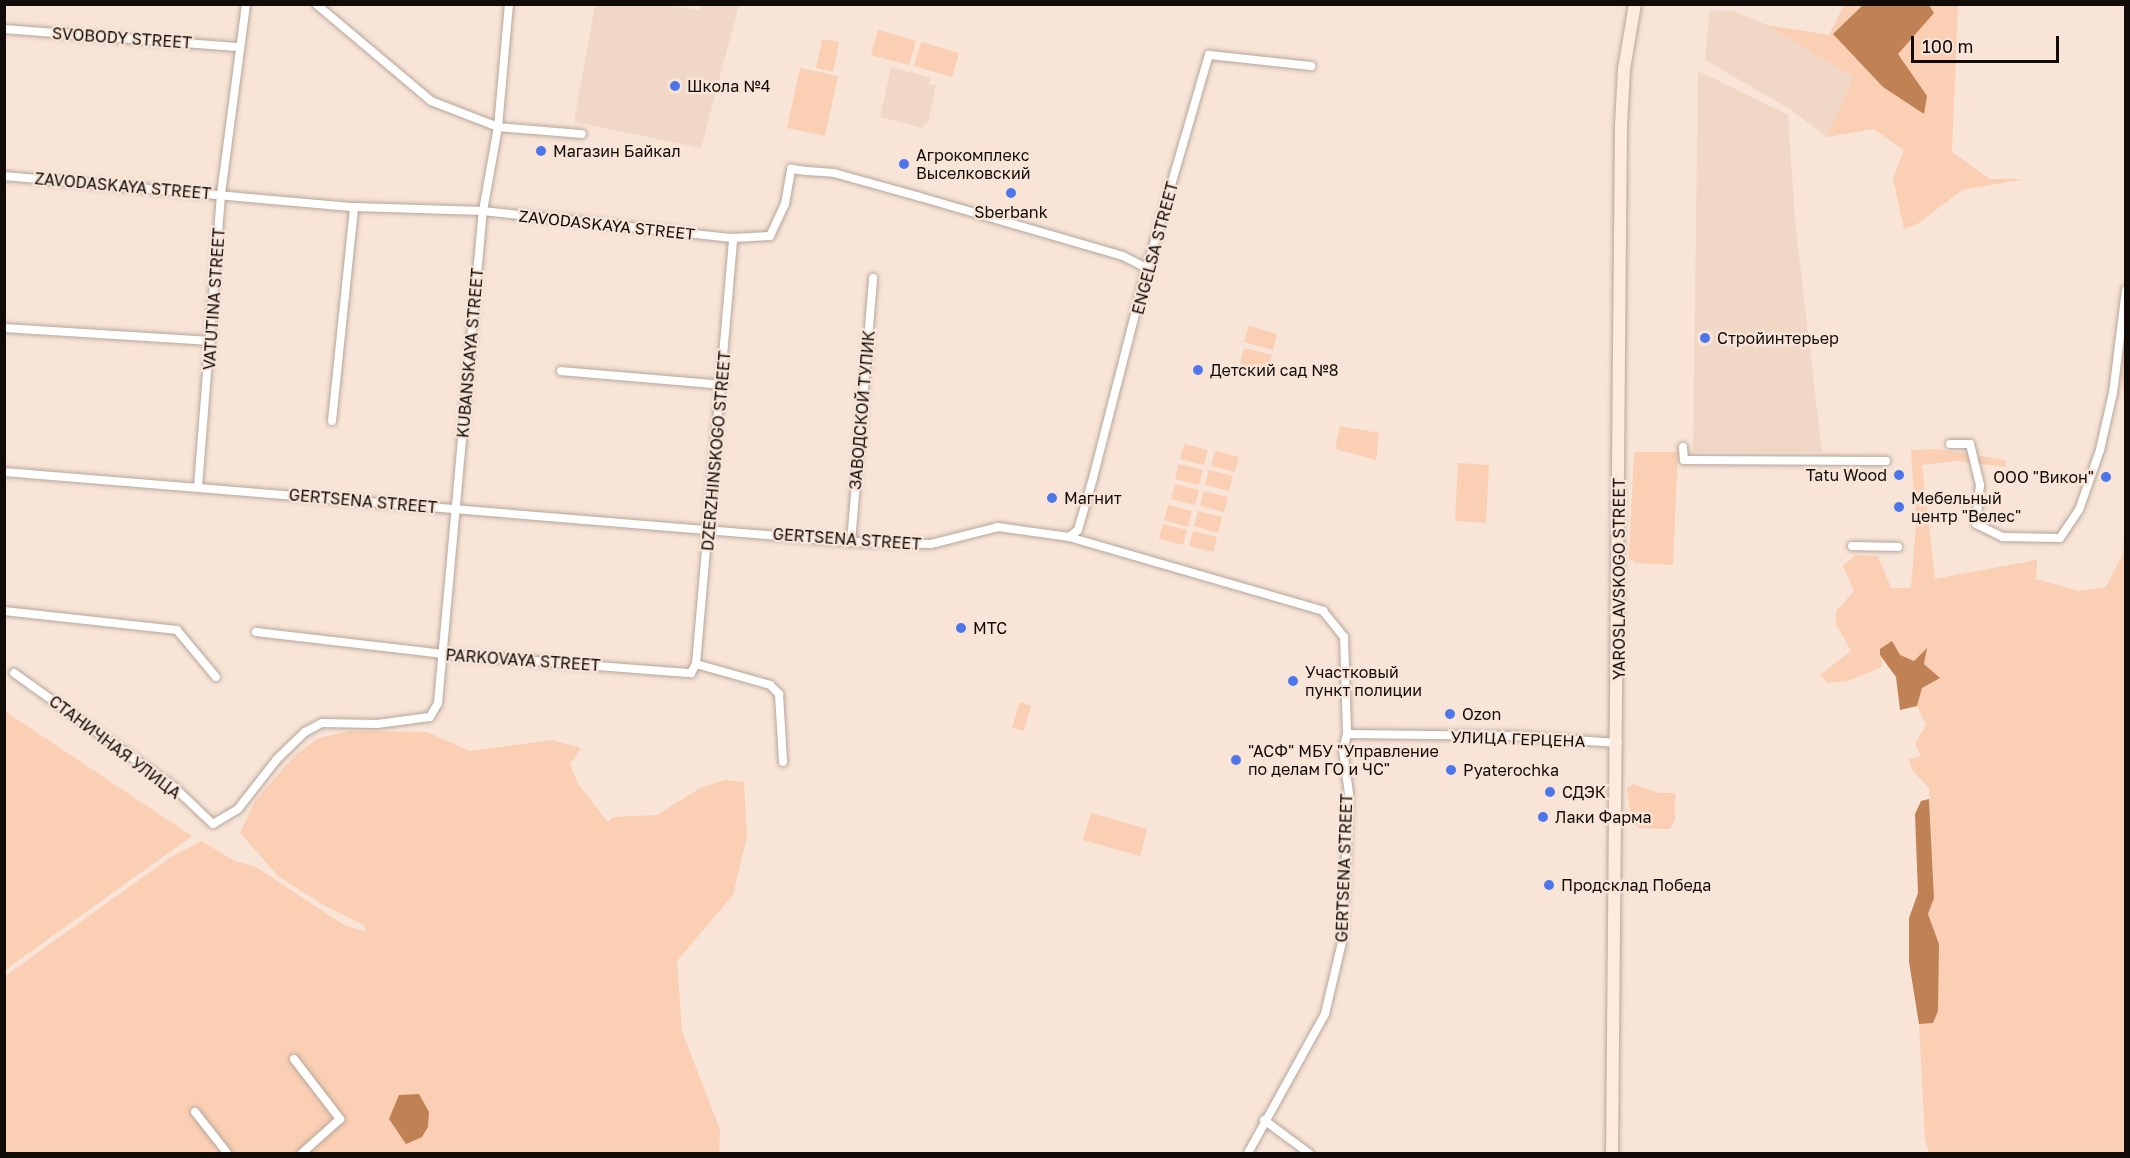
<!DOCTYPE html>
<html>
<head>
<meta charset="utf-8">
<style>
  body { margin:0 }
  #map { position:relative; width:2130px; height:1158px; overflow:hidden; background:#f8e5d8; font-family:"Golos Text",sans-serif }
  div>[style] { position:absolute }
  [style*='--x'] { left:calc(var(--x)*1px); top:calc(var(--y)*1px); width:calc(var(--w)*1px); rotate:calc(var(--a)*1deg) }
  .built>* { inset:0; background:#f1d7c6 }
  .green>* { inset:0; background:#facfb3 }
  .water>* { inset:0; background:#c08154 }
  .roads { filter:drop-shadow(0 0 2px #b8a69a) drop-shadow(0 0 2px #b8a69a) }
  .street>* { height:8px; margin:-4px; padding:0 4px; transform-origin:4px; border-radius:4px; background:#fff }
  .secondary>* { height:12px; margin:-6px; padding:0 6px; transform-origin:6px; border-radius:6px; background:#feebde }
  .dots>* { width:16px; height:16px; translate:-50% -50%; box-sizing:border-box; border:3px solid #f8e5d8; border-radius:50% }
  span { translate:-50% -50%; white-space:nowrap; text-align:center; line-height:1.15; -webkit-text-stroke:4.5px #f8e5d8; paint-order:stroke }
  .street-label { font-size:16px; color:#120c08 }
  .poi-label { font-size:16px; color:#120c08 }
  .left { translate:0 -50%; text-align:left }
  .right { translate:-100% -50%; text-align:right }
  .frame { position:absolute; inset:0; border:6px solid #120c08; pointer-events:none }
  .scale { position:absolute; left:1911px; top:36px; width:148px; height:27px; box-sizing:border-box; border:3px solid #120c08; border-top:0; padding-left:8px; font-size:18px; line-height:21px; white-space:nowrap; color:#120c08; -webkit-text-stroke:4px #f8e5d8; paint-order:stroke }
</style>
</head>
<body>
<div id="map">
  <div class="built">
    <div style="clip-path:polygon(595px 5px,663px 5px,699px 10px,703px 5px,739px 5px,701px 148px,574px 122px)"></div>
    <div style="clip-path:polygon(1710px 10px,1733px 11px,1767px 25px,1853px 77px,1827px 137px,1788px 108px,1705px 60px)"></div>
    <div style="clip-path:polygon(891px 67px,931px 78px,929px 84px,936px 85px,928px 122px,922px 128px,880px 117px)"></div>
    <div style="clip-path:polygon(1698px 71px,1788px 115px,1795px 221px,1822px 452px,1693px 452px)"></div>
  </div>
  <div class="green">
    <div style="clip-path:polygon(1844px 5px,1958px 5px,1952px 152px,1990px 179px,2024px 179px,1962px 190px,1919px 223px,1904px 229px,1893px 178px,1904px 150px,1873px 129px,1827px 137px,1853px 77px,1767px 25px,1829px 35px)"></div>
    <div style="clip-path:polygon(878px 30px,916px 41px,909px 65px,871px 55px)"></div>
    <div style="clip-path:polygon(822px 39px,839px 42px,833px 72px,816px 68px)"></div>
    <div style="clip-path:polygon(921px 42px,959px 53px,952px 77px,914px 66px)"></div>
    <div style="clip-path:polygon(800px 68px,838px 76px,825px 136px,787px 128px)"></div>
    <div style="clip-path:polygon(1249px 326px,1277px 334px,1273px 350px,1244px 342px)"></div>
    <div style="clip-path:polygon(2125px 337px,2125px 420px,2122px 374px)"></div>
    <div style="clip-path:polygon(1244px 348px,1272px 355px,1268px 371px,1240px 364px)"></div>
    <div style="clip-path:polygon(1340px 426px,1379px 433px,1376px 460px,1335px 449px)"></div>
    <div style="clip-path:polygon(1184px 444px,1208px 450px,1204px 465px,1180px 459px)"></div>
    <div style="clip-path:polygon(1937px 449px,2005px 460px,2006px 467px,1956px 461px,1922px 465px,1935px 579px,2037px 560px,2036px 579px,2079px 591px,2106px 587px,2123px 554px,2125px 506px,2125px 1153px,1929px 1153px,1925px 1139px,1919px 1024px,1933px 1023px,1939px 944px,1928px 913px,1934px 898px,1929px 788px,1912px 770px,1909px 759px,1921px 756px,1915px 744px,1926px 725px,1917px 706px,1922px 688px,1939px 678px,1924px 664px,1926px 649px,1914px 661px,1880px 649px,1882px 667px,1848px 681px,1828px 683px,1820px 675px,1851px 651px,1836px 624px,1836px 611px,1854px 591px,1843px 566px,1855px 555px,1878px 556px,1891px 588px,1911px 588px,1916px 525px,1911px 450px)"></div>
    <div style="clip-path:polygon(1215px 451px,1239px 457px,1235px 472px,1211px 466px)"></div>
    <div style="clip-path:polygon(1634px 452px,1678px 452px,1673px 565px,1635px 563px,1629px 558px)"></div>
    <div style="clip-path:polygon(1458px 463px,1489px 465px,1486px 523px,1455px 521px)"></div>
    <div style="clip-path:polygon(1179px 464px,1203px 470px,1199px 485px,1175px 479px)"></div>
    <div style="clip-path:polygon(1209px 470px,1233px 476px,1229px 491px,1205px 485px)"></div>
    <div style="clip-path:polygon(1175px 484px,1199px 490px,1195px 505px,1171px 499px)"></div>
    <div style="clip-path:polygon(1204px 491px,1228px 497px,1224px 512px,1200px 506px)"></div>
    <div style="clip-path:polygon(1168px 505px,1192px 511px,1188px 527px,1164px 520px)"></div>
    <div style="clip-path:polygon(1198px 511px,1222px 517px,1218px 533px,1194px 526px)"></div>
    <div style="clip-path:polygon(1163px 524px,1187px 530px,1183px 545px,1159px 539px)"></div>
    <div style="clip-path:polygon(1193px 531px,1217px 537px,1213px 552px,1189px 546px)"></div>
    <div style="clip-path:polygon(1020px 702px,1031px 706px,1024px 731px,1012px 728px)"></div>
    <div style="clip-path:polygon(5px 711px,192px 836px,5px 970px)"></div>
    <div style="clip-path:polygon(350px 731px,427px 732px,470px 751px,552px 740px,581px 748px,570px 764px,578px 784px,608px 822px,613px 817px,657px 815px,700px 788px,725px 780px,744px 782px,747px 836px,733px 895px,677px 961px,682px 1031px,720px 1130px,719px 1153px,5px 1154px,5px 976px,171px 857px,201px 841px,235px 861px,256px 867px,344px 925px,366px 932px,364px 925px,325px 906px,278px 876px,240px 833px,255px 801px,295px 755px,319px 738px)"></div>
    <div style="clip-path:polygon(1633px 784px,1659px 793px,1675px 793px,1675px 820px,1670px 829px,1639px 828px,1631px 820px,1627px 788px)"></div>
    <div style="clip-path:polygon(1091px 813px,1147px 829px,1140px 856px,1083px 840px)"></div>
  </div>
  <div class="water">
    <div style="clip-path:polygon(1864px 4px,1929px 5px,1934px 13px,1898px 54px,1927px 96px,1924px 114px,1883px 87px,1833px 34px)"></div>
    <div style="clip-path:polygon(1892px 641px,1900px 655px,1914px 661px,1927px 648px,1924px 664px,1940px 678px,1922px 688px,1917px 706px,1900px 710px,1896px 677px,1880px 655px,1880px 649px)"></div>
    <div style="clip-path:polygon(1929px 799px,1934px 898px,1928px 914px,1939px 944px,1938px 1011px,1933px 1023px,1919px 1024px,1909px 962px,1909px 918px,1918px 893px,1915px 814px,1921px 801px)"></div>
    <div style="clip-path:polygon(419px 1094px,429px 1112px,428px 1127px,422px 1137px,406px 1144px,389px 1119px,399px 1095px)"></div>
  </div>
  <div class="roads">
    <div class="street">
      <div style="--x:316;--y:4;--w:150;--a:40.1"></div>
      <div style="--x:431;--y:101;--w:72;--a:21.2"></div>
      <div style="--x:498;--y:127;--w:84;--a:4.8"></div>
      <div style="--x:4;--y:29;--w:236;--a:4.4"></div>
      <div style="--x:4;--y:176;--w:351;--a:5.1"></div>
      <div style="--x:354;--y:207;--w:129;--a:1.8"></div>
      <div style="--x:483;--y:211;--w:251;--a:6.2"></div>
      <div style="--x:733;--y:238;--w:37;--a:-3"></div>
      <div style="--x:770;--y:236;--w:35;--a:-65"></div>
      <div style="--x:785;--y:204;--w:36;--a:-80"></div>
      <div style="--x:791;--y:169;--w:16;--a:7"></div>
      <div style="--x:807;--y:171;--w:27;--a:4"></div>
      <div style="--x:834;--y:173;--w:89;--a:15.6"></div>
      <div style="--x:920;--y:197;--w:211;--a:16.2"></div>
      <div style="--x:1123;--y:256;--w:27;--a:27"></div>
      <div style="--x:4;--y:328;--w:207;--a:3.6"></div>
      <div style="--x:561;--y:371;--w:163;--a:4.9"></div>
      <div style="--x:332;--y:421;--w:215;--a:-84.1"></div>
      <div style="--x:1950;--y:444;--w:20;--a:0"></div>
      <div style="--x:1970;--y:444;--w:42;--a:76.3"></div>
      <div style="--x:1980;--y:485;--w:39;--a:96"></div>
      <div style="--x:1976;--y:524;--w:30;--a:26"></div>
      <div style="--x:2003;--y:537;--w:57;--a:1"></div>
      <div style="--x:2060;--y:538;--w:34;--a:-56"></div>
      <div style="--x:2079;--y:510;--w:64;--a:-70.7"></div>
      <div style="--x:2100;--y:450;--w:58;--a:-77.2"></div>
      <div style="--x:2113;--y:393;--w:104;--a:-82.8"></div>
      <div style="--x:1683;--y:447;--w:13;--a:86"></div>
      <div style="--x:1684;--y:460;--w:202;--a:0.3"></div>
      <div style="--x:4;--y:472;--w:850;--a:4.72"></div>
      <div style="--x:851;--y:542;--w:80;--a:1.4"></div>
      <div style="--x:931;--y:544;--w:69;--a:-14.2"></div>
      <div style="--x:998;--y:527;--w:72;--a:8"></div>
      <div style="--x:1069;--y:537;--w:265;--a:16.2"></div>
      <div style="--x:1323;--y:611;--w:33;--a:51"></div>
      <div style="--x:1344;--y:637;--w:97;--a:88.2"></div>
      <div style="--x:1347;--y:734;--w:16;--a:104"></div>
      <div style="--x:1343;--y:750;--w:44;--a:82.2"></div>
      <div style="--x:1349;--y:794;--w:148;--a:92.7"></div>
      <div style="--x:1342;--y:942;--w:74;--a:103.3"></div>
      <div style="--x:1325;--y:1014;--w:157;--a:119"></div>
      <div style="--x:198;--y:487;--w:294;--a:-85.5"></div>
      <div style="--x:221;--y:194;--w:192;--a:-82.5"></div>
      <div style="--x:1069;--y:537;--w:11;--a:-38"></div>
      <div style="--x:1078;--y:530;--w:54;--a:-73.9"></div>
      <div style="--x:1093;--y:478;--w:217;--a:-75.6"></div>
      <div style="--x:1147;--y:268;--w:222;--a:-73.8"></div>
      <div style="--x:1209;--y:55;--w:103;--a:6.2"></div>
      <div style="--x:851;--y:542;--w:265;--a:-85.2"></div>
      <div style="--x:1852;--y:546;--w:46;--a:1.2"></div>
      <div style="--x:4;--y:611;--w:174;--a:6.3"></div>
      <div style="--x:177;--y:630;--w:61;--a:50.3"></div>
      <div style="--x:256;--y:632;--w:187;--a:6.7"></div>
      <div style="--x:442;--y:654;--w:250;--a:4.4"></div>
      <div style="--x:691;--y:673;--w:10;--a:-61"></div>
      <div style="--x:696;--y:664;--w:77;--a:15.8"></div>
      <div style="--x:770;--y:685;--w:13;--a:45"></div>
      <div style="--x:779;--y:694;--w:68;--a:86.6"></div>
      <div style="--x:696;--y:664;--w:428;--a:-85"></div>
      <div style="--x:14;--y:673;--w:198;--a:35.5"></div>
      <div style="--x:175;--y:788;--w:52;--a:43.5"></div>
      <div style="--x:213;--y:824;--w:29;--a:-31"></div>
      <div style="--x:238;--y:809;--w:63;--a:-52"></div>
      <div style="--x:277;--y:759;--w:39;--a:-44"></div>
      <div style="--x:305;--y:732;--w:19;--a:-28"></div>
      <div style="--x:322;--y:723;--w:55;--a:1"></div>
      <div style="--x:377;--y:724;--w:53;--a:-7.5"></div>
      <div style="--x:430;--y:717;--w:16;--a:-60"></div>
      <div style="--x:438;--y:703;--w:494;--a:-84.8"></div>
      <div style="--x:483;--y:211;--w:85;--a:-79.9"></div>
      <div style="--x:498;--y:127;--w:123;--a:-84.9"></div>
      <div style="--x:1347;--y:734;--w:168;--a:0.7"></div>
      <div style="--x:1515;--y:736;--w:103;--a:3.9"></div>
      <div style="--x:294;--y:1059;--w:76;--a:52.5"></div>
      <div style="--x:340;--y:1119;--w:52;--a:138.1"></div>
      <div style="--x:195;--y:1112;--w:53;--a:51.8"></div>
      <div style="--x:1264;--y:1120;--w:57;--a:36.5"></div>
    </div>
    <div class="secondary">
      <div style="--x:1612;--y:1154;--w:1029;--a:-89.5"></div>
      <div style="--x:1621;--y:125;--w:56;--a:-86.9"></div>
      <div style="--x:1624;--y:69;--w:66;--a:-80.4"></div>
    </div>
  </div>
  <div class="dots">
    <div style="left:675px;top:86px;background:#4c76e9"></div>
    <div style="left:541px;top:151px;background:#4c76e9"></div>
    <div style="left:904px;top:164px;background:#4c76e9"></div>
    <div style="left:1011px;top:193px;background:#4c76e9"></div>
    <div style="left:1705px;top:338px;background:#4c76e9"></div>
    <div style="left:1198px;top:370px;background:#4c76e9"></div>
    <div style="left:1899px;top:475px;background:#4c76e9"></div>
    <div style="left:2106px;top:477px;background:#4c76e9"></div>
    <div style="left:1052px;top:498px;background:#4c76e9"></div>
    <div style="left:1899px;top:507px;background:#4c76e9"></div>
    <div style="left:961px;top:628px;background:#4c76e9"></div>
    <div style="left:1293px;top:681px;background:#4c76e9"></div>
    <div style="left:1450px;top:714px;background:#4c76e9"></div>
    <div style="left:1236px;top:760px;background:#4c76e9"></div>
    <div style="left:1451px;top:770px;background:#4c76e9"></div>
    <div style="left:1550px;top:792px;background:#4c76e9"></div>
    <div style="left:1543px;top:817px;background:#4c76e9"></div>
    <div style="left:1549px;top:885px;background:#4c76e9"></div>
  </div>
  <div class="street-label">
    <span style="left:122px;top:38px;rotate:4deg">SVOBODY STREET</span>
    <span style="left:123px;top:186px;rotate:5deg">ZAVODASKAYA STREET</span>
    <span style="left:607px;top:225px;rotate:6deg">ZAVODASKAYA STREET</span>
    <span style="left:1155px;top:248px;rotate:-75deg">ENGELSA STREET</span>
    <span style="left:214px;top:299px;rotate:-86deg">VATUTINA STREET</span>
    <span style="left:470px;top:353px;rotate:-85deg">KUBANSKAYA STREET</span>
    <span style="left:862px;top:410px;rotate:-85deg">ЗАВОДСКОЙ ТУПИК</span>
    <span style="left:716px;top:451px;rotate:-85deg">DZERZHINSKOGO STREET</span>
    <span style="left:363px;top:501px;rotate:5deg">GERTSENA STREET</span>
    <span style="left:847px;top:539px;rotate:4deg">GERTSENA STREET</span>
    <span style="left:1619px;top:579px;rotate:-90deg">YAROSLAVSKOGO STREET</span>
    <span style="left:523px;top:660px;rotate:4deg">PARKOVAYA STREET</span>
    <span style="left:1518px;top:739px;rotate:2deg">УЛИЦА ГЕРЦЕНА</span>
    <span style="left:115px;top:747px;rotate:37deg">СТАНИЧНАЯ УЛИЦА</span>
    <span style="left:1344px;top:868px;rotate:-88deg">GERTSENA STREET</span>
  </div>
  <div class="poi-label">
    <span class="left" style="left:687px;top:86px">Школа №4</span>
    <span class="left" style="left:553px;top:151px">Магазин Байкал</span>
    <span class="left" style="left:916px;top:164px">Агрокомплекс<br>Выселковский</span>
    <span style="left:1011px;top:212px">Sberbank</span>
    <span class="left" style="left:1717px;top:338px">Стройинтерьер</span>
    <span class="left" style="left:1210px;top:370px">Детский сад №8</span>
    <span class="right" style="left:1887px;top:475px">Tatu Wood</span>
    <span class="right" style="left:2094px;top:477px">ООО "Викон"</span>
    <span class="left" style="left:1064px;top:498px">Магнит</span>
    <span class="left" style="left:1911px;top:507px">Мебельный<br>центр "Велес"</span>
    <span class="left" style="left:973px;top:628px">МТС</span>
    <span class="left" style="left:1305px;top:681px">Участковый<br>пункт полиции</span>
    <span class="left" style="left:1462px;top:714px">Ozon</span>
    <span class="left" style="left:1248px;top:760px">"АСФ" МБУ "Управление<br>по делам ГО и ЧС"</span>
    <span class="left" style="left:1463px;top:770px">Pyaterochka</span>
    <span class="left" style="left:1562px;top:792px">СДЭК</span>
    <span class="left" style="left:1555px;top:817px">Лаки Фарма</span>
    <span class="left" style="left:1561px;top:885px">Продсклад Победа</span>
  </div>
  <div class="frame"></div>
  <div class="scale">100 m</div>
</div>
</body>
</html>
